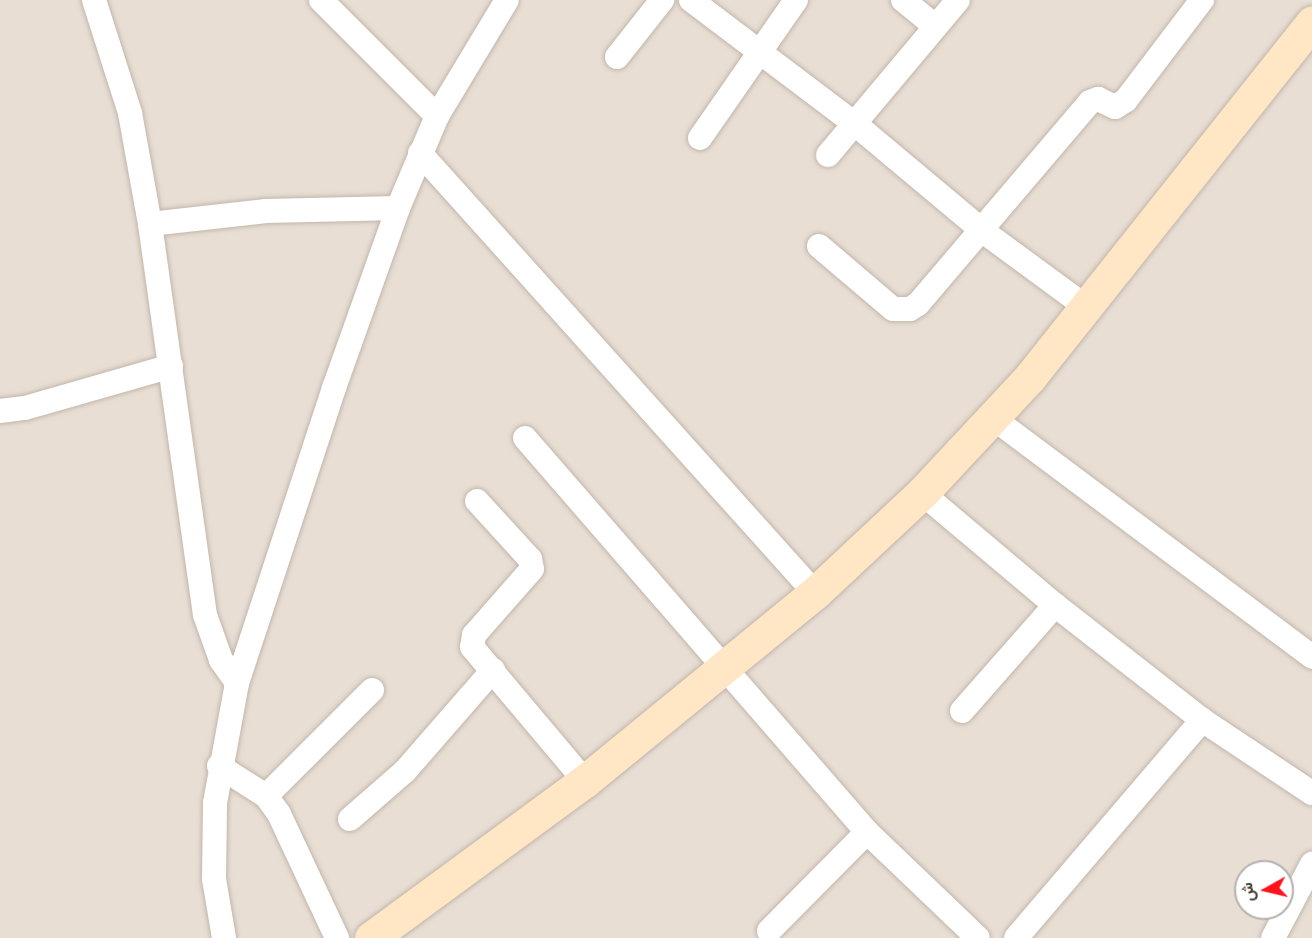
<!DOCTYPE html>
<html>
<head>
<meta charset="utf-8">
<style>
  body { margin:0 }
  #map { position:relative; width:1312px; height:938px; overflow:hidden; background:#f4ede6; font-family:Helvetica,Vazirmatn,sans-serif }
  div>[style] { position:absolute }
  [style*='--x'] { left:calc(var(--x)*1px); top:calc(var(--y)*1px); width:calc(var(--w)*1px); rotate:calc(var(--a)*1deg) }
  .residential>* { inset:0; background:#e8ded4 }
  .roads { filter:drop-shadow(0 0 2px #c2b6ab) drop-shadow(0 0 2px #c2b6ab) }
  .street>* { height:24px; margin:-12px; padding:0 12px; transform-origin:12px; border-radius:12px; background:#fff }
  .secondary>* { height:33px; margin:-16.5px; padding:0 16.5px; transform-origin:16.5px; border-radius:16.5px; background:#ffe6c5 }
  span { translate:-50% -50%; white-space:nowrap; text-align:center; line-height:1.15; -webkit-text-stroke:6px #fff; paint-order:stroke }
  .north { position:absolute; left:1234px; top:860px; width:60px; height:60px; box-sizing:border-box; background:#fff; border:2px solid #b5b1ae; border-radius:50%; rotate:262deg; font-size:16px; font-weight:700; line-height:24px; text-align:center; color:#473c35 }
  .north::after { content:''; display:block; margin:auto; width:21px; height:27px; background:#ff121c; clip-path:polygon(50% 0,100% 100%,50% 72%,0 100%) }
</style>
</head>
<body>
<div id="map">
  <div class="residential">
    <div style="clip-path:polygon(evenodd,0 0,1312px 0,1312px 938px,0 938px,0 0,1246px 872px,1282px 872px,1282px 908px,1246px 908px,1246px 872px)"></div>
  </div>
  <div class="roads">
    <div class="street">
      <div style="--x:94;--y:0;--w:119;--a:72.3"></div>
      <div style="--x:130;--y:113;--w:113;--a:79.8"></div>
      <div style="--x:150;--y:224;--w:395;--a:82"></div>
      <div style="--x:205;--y:615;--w:48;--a:70.4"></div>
      <div style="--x:221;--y:660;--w:28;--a:55"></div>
      <div style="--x:321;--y:0;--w:164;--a:45"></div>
      <div style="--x:691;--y:0;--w:206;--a:37.1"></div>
      <div style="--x:855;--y:124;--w:168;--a:39.9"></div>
      <div style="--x:984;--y:232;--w:127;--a:36.3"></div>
      <div style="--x:903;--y:0;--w:41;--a:39.1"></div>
      <div style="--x:617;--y:57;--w:73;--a:-51.7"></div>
      <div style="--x:700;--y:138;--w:168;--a:-55.2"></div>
      <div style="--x:420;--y:153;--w:591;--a:48.08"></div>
      <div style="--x:828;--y:155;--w:202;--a:-50"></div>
      <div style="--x:150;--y:224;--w:117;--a:-6.4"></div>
      <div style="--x:266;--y:211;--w:132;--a:-1.3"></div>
      <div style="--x:819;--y:246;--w:97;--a:40.4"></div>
      <div style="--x:893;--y:309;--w:17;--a:0"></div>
      <div style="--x:910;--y:309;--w:9;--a:-32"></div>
      <div style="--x:918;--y:304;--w:265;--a:-49.6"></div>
      <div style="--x:1090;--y:102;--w:9;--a:-21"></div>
      <div style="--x:1098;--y:99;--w:19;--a:25"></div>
      <div style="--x:1115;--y:107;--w:13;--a:-32"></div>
      <div style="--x:1126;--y:100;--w:126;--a:-52.8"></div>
      <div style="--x:0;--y:411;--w:25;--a:-7"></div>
      <div style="--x:25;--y:408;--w:152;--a:-16"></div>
      <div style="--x:993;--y:418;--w:399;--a:36.8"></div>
      <div style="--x:525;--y:438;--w:522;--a:49.04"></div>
      <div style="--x:867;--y:832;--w:153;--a:43.7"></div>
      <div style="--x:922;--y:493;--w:174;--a:40.1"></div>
      <div style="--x:1055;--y:605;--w:187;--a:38"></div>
      <div style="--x:1202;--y:720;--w:132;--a:33.6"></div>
      <div style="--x:477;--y:501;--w:79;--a:47.6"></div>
      <div style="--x:530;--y:559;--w:10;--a:79"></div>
      <div style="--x:532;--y:569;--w:88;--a:131.3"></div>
      <div style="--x:474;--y:635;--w:12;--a:99"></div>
      <div style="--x:472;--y:647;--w:175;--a:49.9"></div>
      <div style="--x:962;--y:711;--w:141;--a:-48.7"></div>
      <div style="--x:219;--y:766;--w:56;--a:32.6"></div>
      <div style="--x:266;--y:796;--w:22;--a:54"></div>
      <div style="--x:279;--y:814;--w:137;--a:64.9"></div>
      <div style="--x:266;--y:796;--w:150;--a:-45"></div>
      <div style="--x:350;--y:819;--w:73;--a:-41.1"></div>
      <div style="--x:405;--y:771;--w:134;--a:-48.9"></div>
      <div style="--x:769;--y:931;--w:139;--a:-45.3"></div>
      <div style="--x:224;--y:938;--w:60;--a:-99.6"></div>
      <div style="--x:214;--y:879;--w:76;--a:-89.2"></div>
      <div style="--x:215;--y:803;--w:122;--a:-79.6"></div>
      <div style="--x:237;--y:683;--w:311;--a:-71.8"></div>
      <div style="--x:334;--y:388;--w:191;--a:-70.4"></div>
      <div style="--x:398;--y:208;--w:100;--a:-67"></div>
      <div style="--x:437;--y:116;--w:135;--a:-58.9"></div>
      <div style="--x:1016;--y:938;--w:287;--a:-49.5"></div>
      <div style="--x:1273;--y:938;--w:84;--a:-62.2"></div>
    </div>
    <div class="secondary">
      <div style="--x:371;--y:938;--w:265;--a:-36.3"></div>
      <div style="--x:585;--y:781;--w:297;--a:-39.3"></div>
      <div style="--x:815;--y:593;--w:146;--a:-43.1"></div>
      <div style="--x:922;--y:493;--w:158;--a:-47"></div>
      <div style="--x:1030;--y:377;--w:453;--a:-51.5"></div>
    </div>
  </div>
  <div class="north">ش</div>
</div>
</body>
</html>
